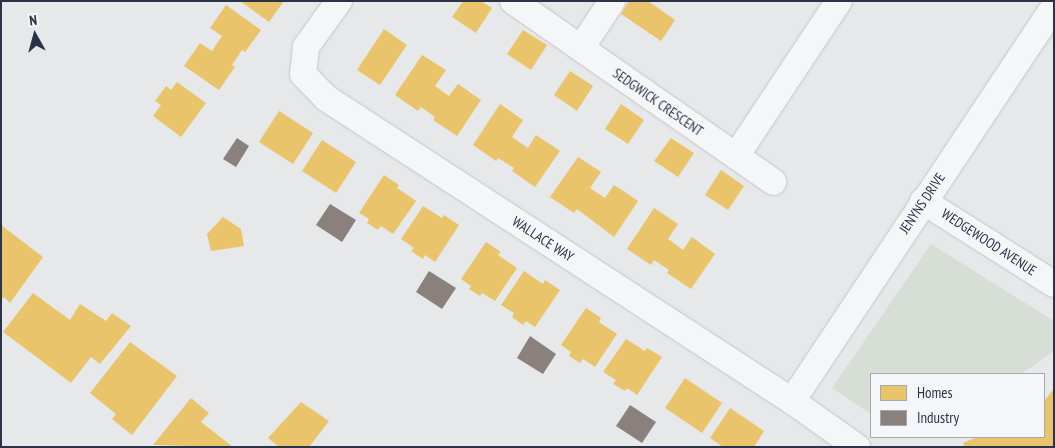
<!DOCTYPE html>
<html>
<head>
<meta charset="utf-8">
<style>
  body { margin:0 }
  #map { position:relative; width:1055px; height:448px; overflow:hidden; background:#e6e8ea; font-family:"PT Sans Narrow",sans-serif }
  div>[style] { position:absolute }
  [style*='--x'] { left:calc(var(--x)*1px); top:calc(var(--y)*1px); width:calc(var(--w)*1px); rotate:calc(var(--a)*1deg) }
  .green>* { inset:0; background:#d6ded6 }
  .homes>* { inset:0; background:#e9c46a }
  .industry>* { inset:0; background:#8a817c }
  .roads { filter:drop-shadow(0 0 1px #c4c6c8) drop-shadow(0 0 1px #c4c6c8) }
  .street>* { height:26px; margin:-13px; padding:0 13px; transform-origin:13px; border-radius:13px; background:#f5f6f7 }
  span { translate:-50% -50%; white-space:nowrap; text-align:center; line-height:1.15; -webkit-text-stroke:5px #f4f6f9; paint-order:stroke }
  .street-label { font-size:14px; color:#2b3445 }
  .frame { position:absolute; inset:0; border:2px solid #2b3445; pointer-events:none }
  .legend { position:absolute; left:870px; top:373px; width:175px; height:65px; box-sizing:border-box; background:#f4f6f9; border:1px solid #a4a8b1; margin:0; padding:6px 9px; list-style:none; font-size:15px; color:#2b3445 }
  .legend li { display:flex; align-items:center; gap:10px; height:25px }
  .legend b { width:25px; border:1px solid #a4a8b1 }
  .north { position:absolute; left:10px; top:10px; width:50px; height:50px; -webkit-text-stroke:4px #f4f6f9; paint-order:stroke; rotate:353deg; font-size:14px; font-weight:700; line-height:20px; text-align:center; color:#2b3445 }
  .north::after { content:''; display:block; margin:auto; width:18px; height:22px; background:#2b3445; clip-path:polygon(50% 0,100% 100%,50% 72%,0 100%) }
</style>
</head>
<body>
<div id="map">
  <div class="green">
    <div style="clip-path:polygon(931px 244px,1054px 321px,1054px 351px,1021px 374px,871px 374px,871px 414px,832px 388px)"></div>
  </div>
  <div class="homes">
    <div style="clip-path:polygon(240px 1px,284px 1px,269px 22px)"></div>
    <div style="clip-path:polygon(463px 1px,481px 1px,492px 8px,476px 33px,452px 17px)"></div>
    <div style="clip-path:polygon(629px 1px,648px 1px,675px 20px,661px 41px,621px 14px)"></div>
    <div style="clip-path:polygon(226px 5px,261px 30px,245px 52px,242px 50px,232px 65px,235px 67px,219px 90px,184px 66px,200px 43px,212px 51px,222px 36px,210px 28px)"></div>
    <div style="clip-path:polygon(384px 29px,407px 45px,380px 85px,357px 70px)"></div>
    <div style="clip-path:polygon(523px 30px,547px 45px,531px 70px,507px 54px)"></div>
    <div style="clip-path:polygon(422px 55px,446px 70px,435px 86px,449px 96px,458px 84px,481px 100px,457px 136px,433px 120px,435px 117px,421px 107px,418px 111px,395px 95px)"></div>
    <div style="clip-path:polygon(570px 71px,593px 86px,577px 111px,554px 95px)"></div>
    <div style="clip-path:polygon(177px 82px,206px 103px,181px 137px,153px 116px,161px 105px,155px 101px,166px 86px,171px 90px)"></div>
    <div style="clip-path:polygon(500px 104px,523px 120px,512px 137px,528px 148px,536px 135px,560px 151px,535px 187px,512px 171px,514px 168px,498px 158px,496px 161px,473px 145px)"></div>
    <div style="clip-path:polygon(621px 104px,644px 120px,628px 144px,605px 129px)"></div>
    <div style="clip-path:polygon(279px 111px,313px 133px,293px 164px,259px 142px)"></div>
    <div style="clip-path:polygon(671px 138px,694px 153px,678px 177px,654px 161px)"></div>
    <div style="clip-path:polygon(322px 140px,356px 162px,336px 193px,302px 171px)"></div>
    <div style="clip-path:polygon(578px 157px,601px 172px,590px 188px,605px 198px,614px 185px,638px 201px,614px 237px,577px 209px,574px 213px,550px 197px)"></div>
    <div style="clip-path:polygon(721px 170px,744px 186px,728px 210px,705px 195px)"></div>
    <div style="clip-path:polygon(384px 175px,399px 185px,397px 188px,416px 201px,393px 234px,381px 226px,378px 230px,367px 223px,369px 219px,359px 213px)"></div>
    <div style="clip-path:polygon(423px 206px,442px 218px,444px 215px,459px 225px,435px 262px,425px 255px,423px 259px,411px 251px,414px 248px,401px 239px)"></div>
    <div style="clip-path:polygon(654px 208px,678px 224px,668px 239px,683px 250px,692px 237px,715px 254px,691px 289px,667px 273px,669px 270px,654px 260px,651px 265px,627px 249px)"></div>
    <div style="clip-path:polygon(223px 217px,241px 229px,244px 246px,211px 251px,207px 234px)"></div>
    <div style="clip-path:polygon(1px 225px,43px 257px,10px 303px,4px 297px,1px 300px)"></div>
    <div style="clip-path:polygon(486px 242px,501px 252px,498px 255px,517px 268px,495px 301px,482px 293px,480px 296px,469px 289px,471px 286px,461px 279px)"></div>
    <div style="clip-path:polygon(524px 271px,543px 284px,545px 280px,560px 290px,535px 327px,526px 321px,523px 325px,512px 317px,514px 313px,501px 305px)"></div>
    <div style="clip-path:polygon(33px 293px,70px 320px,80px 304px,106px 321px,112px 313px,131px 326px,100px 364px,91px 357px,71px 383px,3px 332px)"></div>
    <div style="clip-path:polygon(586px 308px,601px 318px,599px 322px,617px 334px,595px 367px,583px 359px,580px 363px,569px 356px,571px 352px,561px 345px)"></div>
    <div style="clip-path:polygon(626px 339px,645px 351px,647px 348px,662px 357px,637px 395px,627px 388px,625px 391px,613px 384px,616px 380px,603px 372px)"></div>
    <div style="clip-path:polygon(130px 342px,177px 376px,132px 435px,112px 419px,116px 414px,90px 393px)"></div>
    <div style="clip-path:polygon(685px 378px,722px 403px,702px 433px,665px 408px)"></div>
    <div style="clip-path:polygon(1054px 389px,1053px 447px,965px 447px,963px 443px,977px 437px,1044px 437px,1044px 401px)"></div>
    <div style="clip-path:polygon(191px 398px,209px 413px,201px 422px,233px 447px,153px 445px)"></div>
    <div style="clip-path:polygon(301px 402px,329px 421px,309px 447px,279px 447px,268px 438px)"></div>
    <div style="clip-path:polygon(730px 408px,764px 431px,754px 447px,723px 447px,710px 438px)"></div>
  </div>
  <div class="industry">
    <div style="clip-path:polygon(237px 138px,249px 146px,236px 167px,223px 159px)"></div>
    <div style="clip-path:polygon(330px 204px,356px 220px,342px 242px,316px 225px)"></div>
    <div style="clip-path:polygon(429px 271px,456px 288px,442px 309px,416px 292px)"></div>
    <div style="clip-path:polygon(530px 336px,556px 354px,543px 374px,517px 358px)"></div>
    <div style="clip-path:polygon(630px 405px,656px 422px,642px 443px,616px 426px)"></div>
  </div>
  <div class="roads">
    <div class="street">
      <div style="--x:339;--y:1;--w:57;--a:125.7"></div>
      <div style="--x:306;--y:47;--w:27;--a:96"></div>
      <div style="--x:303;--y:74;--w:33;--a:46"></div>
      <div style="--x:326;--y:98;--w:556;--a:33.03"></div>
      <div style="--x:792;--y:401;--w:80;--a:35.3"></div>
      <div style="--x:513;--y:1;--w:317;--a:34.8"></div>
      <div style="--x:581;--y:48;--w:56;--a:-56.6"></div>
      <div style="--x:736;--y:156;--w:186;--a:-56.4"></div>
      <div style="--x:923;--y:201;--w:155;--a:32.4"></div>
      <div style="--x:792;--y:401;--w:474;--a:-56.4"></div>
    </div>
  </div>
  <div class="street-label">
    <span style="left:658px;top:102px;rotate:35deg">SEDGWICK CRESCENT</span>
    <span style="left:922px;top:203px;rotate:-56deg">JENYNS DRIVE</span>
    <span style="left:543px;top:239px;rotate:33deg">WALLACE WAY</span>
    <span style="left:989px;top:242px;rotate:33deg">WEDGEWOOD AVENUE</span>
  </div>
  <div class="frame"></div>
  <ul class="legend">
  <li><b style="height:14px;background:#e9c46a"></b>Homes</li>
  <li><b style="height:14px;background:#8a817c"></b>Industry</li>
  </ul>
  <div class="north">N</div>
</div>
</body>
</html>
